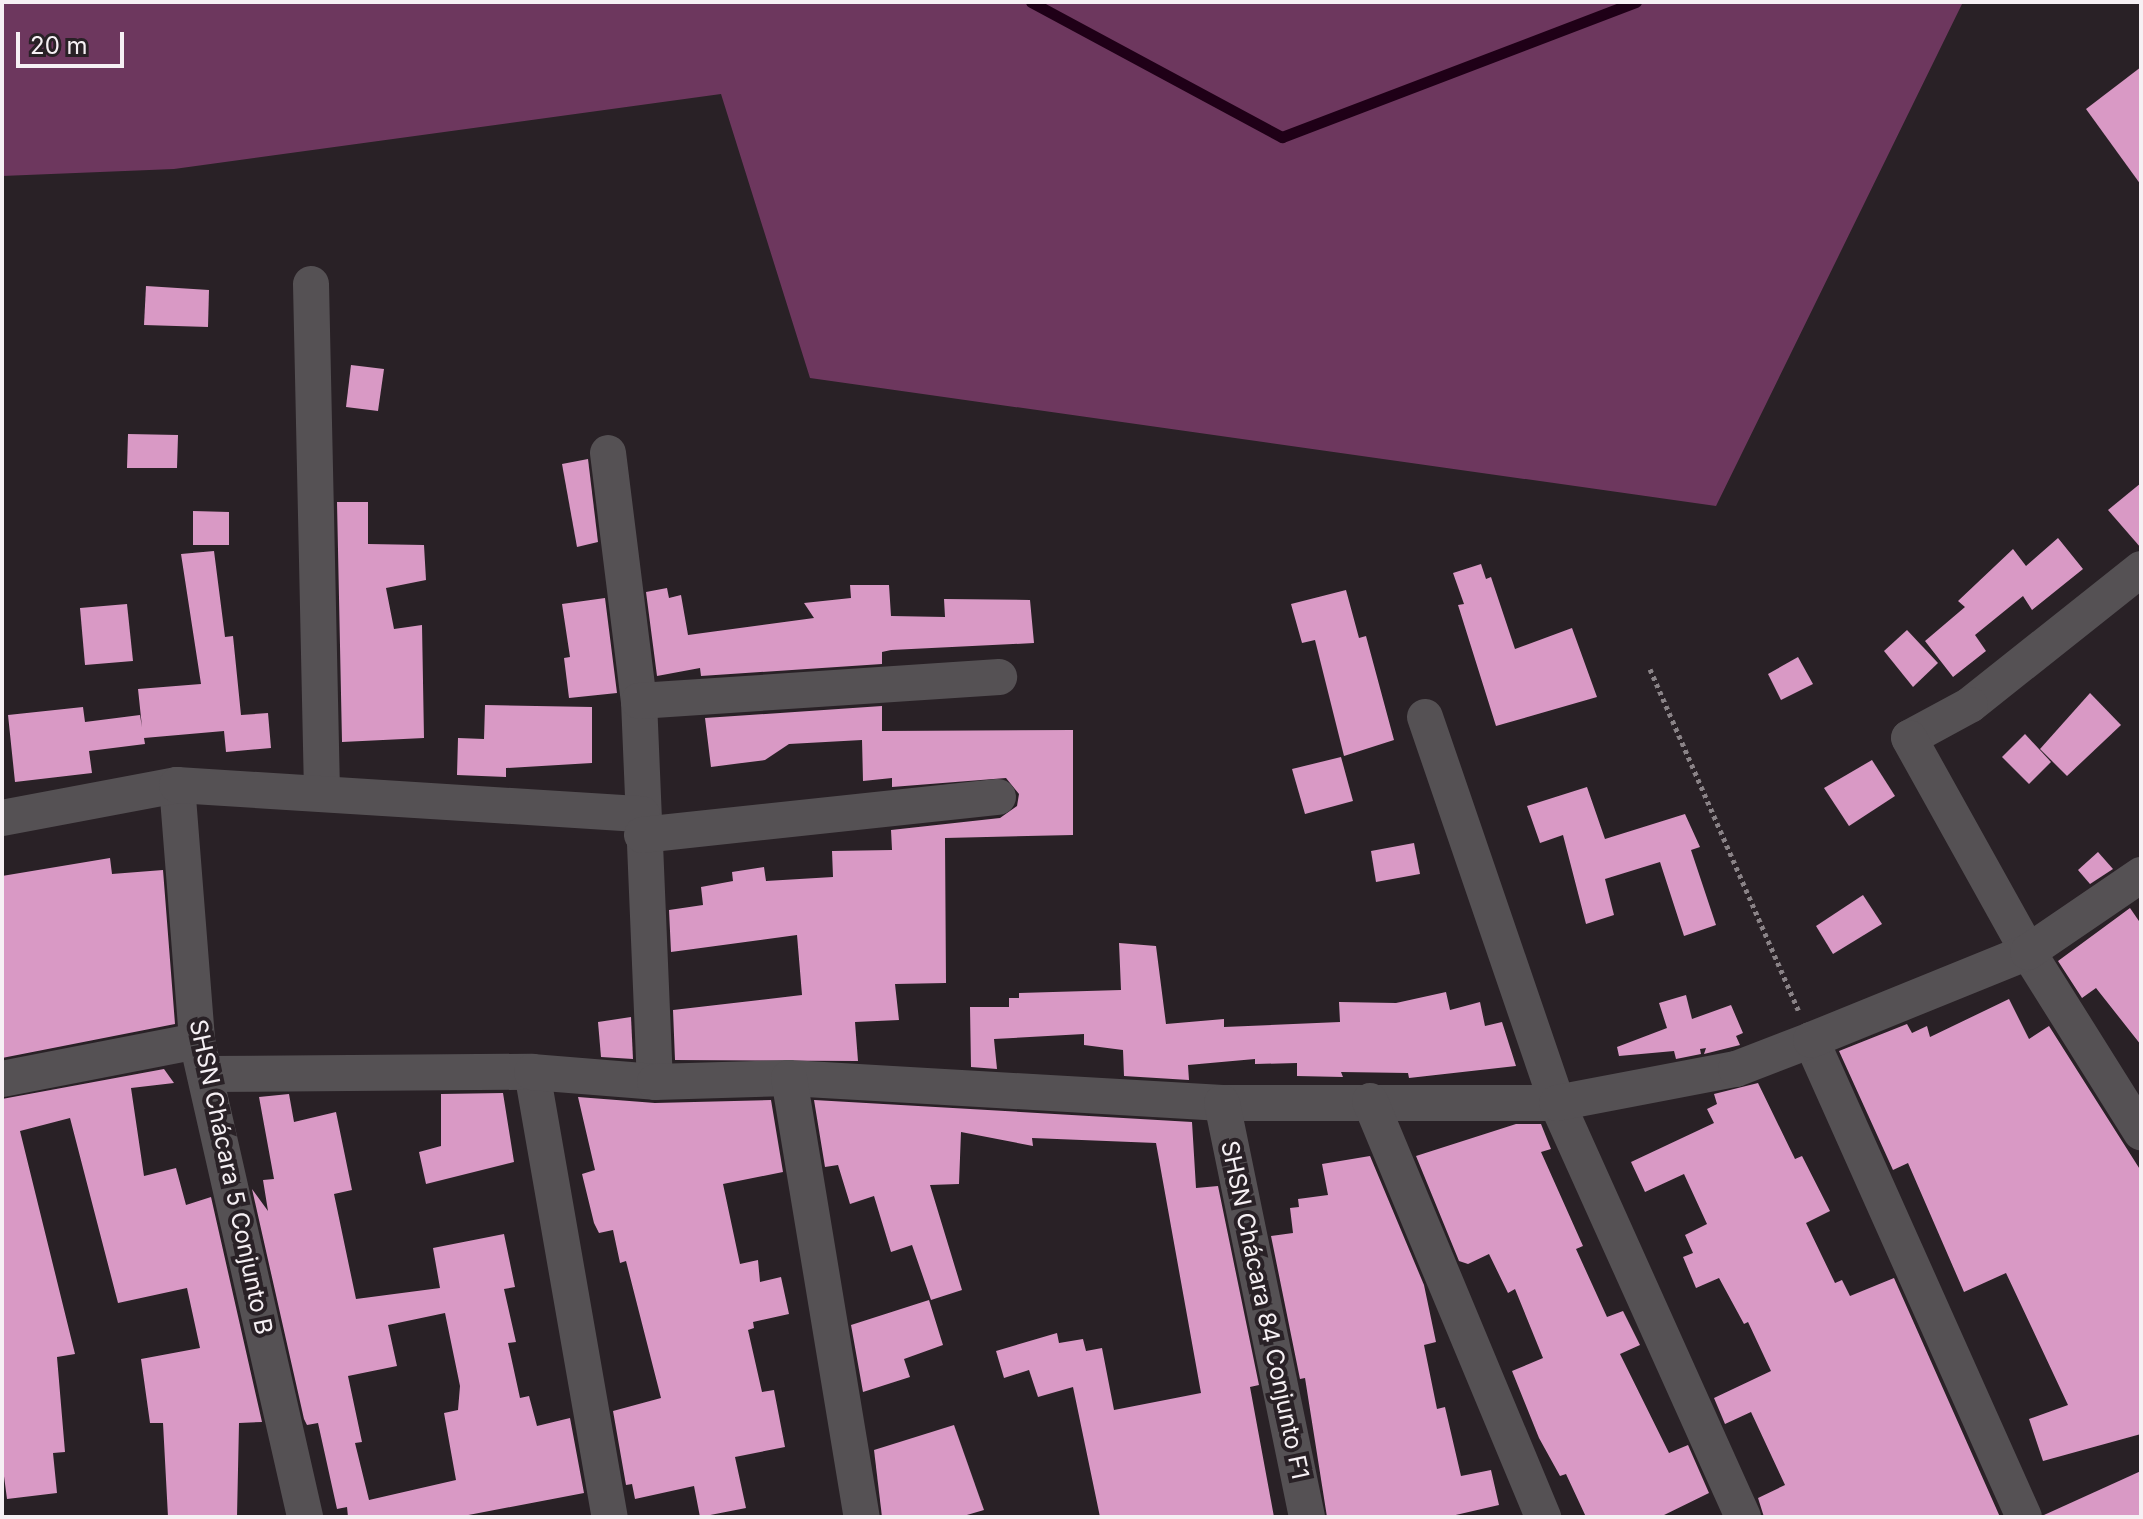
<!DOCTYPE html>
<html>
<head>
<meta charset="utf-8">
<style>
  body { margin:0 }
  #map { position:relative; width:2143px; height:1519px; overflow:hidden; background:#292126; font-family:Inter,sans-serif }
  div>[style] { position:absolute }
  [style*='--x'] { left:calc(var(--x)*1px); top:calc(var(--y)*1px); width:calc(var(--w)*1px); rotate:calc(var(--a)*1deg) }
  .forest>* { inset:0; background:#6d375e }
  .stream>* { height:11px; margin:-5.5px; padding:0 5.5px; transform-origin:5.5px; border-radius:5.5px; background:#1f0017 }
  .building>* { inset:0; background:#d999c5 }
  .path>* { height:5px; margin-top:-2.5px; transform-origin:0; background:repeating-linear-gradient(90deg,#8a8387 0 4px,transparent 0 8px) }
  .minor>* { height:36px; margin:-18px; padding:0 18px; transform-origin:18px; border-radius:18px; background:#555154 }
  span { translate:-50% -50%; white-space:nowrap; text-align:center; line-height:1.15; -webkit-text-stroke:8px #292126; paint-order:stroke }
  .street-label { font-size:24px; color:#f6f0f4 }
  .frame { position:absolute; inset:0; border:4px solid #f6f0f4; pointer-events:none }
  .scale { position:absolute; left:16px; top:32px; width:108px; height:36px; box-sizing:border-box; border:4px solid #f6f0f4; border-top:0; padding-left:10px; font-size:24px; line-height:28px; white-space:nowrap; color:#f6f0f4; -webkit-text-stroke:6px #292126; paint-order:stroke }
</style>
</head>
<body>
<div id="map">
  <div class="forest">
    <div style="clip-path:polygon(2px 2px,1963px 2px,1716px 506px,810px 378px,721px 94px,174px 169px,2px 176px)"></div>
  </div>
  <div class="stream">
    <div style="--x:1031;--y:2;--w:285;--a:28.3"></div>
    <div style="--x:1282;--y:137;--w:379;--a:-20.9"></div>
  </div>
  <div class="building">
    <div style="clip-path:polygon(2141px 67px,2141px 185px,2086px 109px)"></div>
    <div style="clip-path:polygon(146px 286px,209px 290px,208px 327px,144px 325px)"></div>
    <div style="clip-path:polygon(351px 365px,384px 369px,378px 411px,346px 407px)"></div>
    <div style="clip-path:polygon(128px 434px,178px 435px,177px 468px,127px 468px)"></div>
    <div style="clip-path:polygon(588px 459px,598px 542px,577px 547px,562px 464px)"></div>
    <div style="clip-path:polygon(2141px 483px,2141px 548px,2108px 510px)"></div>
    <div style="clip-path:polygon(337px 502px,368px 502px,368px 544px,424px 545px,426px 580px,386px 588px,394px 629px,422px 625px,424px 738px,342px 742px)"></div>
    <div style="clip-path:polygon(193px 511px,229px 512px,229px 545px,193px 545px)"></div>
    <div style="clip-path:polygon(2058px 538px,2083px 569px,2032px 610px,2023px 596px,1975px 635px,1986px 651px,1953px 677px,1925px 641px,1965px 607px,1958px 601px,2013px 549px,2026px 566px)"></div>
    <div style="clip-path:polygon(214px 551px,225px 637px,233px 636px,241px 715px,268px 713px,271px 748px,226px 752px,224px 731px,144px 738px,145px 744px,89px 751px,92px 773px,15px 782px,8px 715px,83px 707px,85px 722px,140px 715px,142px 727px,138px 689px,201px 684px,181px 554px)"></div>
    <div style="clip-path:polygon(1481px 564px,1486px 579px,1491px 577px,1515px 649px,1572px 628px,1597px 697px,1496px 726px,1458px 605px,1464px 604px,1453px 573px)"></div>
    <div style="clip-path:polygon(850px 585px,889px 585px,891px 616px,945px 617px,944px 599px,1030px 600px,1034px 643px,891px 650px,882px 652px,882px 664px,701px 676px,700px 668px,657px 676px,646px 592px,667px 588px,669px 598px,681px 595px,688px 635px,814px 618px,804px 603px,851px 598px)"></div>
    <div style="clip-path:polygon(1346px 590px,1359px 638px,1366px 636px,1394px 740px,1344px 756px,1315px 640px,1302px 643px,1291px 604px)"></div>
    <div style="clip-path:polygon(605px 598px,617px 693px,569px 698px,564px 658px,570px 657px,562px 604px)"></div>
    <div style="clip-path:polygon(127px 604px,133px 661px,85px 665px,80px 608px)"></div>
    <div style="clip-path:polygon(1907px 630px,1938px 663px,1913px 687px,1884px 651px)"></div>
    <div style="clip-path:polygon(1798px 657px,1813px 684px,1781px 700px,1768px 674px)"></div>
    <div style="clip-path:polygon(2090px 693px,2121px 725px,2067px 776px,2040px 749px)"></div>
    <div style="clip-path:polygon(485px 705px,592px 707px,592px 763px,506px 768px,506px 777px,457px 775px,458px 738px,484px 739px)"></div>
    <div style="clip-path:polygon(882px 706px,882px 731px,1073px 730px,1073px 835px,945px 838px,946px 983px,895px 984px,899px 1020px,855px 1022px,858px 1061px,675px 1060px,673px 1010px,802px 995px,797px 935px,671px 952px,669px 910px,703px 905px,701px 887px,733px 881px,732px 872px,764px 867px,766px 881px,833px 877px,832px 851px,892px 850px,891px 830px,1000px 818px,1017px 806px,1019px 794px,1006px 778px,892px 787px,892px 778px,863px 781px,862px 740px,789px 744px,765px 760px,711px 767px,705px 718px)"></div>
    <div style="clip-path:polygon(2025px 734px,2051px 762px,2029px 784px,2002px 757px)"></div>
    <div style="clip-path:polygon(1341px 757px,1353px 801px,1305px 814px,1292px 769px)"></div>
    <div style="clip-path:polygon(1872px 760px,1895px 796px,1849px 826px,1824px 788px)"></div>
    <div style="clip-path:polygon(1587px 787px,1605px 839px,1685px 814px,1700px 847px,1691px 850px,1716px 925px,1684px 936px,1660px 862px,1605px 879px,1614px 915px,1586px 924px,1563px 835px,1540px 843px,1527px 806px)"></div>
    <div style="clip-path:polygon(1414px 843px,1420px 874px,1376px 882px,1371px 851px)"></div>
    <div style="clip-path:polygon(2098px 852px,2113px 869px,2090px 884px,2078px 870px)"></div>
    <div style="clip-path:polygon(110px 858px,112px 874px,163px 870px,175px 1024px,2px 1058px,2px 876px)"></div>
    <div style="clip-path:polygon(1863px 895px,1882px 924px,1833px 954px,1816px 926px)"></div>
    <div style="clip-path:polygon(2130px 908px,2141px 924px,2141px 1045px,2096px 988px,2082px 998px,2058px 961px)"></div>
    <div style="clip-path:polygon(1119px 943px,1156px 946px,1166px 1024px,1224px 1019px,1224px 1027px,1340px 1022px,1339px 1002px,1396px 1003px,1446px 992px,1450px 1010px,1480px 1002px,1485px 1026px,1502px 1022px,1516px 1066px,1409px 1078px,1408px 1073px,1341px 1072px,1343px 1077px,1297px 1076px,1297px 1063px,1255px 1064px,1255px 1059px,1188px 1065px,1189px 1080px,1124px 1076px,1123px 1050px,1084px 1045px,1084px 1034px,994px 1039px,997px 1069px,971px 1067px,970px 1007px,1009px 1007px,1009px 998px,1019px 998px,1019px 993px,1121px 990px)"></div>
    <div style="clip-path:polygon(1686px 995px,1692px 1019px,1731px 1005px,1743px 1033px,1736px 1036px,1740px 1045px,1704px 1054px,1706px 1048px,1700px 1049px,1701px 1054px,1676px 1059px,1674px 1051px,1619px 1056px,1617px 1047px,1667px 1028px,1659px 1003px)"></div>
    <div style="clip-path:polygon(2009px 999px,2029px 1039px,2049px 1026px,2141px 1171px,2141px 1434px,2043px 1461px,2029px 1419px,2068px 1405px,2006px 1273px,1964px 1292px,1908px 1163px,1893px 1170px,1839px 1051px,1907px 1024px,1912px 1033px,1927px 1026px,1930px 1037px)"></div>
    <div style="clip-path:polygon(631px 1017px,633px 1059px,601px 1057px,598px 1022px)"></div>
    <div style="clip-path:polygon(164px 1069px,174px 1083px,131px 1088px,144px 1176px,176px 1168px,186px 1205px,211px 1197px,262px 1422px,239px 1423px,237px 1517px,168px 1517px,163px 1423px,150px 1423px,141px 1359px,200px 1348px,187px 1288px,118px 1303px,70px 1118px,20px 1131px,75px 1354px,57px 1357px,65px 1452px,53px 1453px,57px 1493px,7px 1499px,2px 1461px,2px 1099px)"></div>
    <div style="clip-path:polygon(1758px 1083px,1795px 1159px,1802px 1156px,1830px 1211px,1806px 1223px,1835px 1283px,1842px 1280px,1850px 1296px,1894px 1278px,2000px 1517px,1764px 1517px,1758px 1498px,1785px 1485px,1751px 1412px,1725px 1424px,1714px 1398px,1771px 1371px,1748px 1322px,1744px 1324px,1719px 1278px,1696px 1288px,1683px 1257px,1693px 1253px,1685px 1235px,1707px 1224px,1684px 1174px,1645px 1192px,1631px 1162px,1714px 1123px,1707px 1109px,1717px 1104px,1714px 1094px)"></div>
    <div style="clip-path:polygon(503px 1093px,514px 1162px,426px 1184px,419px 1152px,441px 1146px,441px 1094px)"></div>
    <div style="clip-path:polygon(evenodd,289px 1094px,294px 1122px,336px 1112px,352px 1190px,334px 1194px,356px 1299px,440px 1288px,433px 1248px,504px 1234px,515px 1287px,504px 1289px,516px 1342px,508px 1343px,520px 1398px,529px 1396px,537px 1426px,570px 1418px,584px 1493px,458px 1517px,348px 1517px,347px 1507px,337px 1509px,318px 1423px,307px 1425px,304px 1419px,252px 1189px,268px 1211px,263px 1180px,274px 1179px,259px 1097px,289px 1094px,445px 1313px,460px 1386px,458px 1410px,444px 1413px,456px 1480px,369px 1500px,355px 1443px,362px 1442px,348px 1376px,397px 1366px,388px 1325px,445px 1313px)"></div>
    <div style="clip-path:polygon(578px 1097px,655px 1103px,771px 1100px,783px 1172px,723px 1184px,740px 1264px,758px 1260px,760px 1282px,781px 1277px,789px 1314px,753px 1322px,754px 1328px,748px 1330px,762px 1392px,774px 1390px,785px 1447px,735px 1457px,746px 1508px,700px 1517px,694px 1486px,635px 1499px,632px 1484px,626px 1485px,613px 1411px,661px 1398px,626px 1261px,620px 1263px,613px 1230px,599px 1233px,594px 1223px,582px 1174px,595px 1170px)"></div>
    <div style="clip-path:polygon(814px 1100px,1192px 1122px,1196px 1188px,1218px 1186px,1259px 1385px,1250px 1387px,1274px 1517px,1100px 1517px,1073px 1387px,1038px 1397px,1029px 1370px,1004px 1378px,996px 1351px,1057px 1333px,1059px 1343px,1083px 1339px,1086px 1351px,1102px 1348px,1114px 1410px,1201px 1393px,1156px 1143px,1032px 1138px,1033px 1146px,961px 1132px,959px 1184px,930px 1185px,962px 1290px,931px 1300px,912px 1245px,891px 1252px,874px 1196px,850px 1204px,838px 1165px,825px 1167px)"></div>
    <div style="clip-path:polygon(1516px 1124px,1541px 1124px,1551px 1149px,1541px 1152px,1583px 1246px,1576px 1249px,1607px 1317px,1623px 1311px,1640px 1345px,1620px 1354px,1669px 1453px,1688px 1445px,1709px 1493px,1660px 1517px,1586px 1517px,1566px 1474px,1560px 1476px,1539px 1438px,1512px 1371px,1543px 1358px,1515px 1289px,1508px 1293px,1489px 1254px,1468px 1264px,1459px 1261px,1416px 1156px)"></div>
    <div style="clip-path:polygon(1370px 1156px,1424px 1285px,1436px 1342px,1424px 1345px,1437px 1409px,1445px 1407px,1461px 1476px,1491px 1470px,1499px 1505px,1447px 1517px,1327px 1517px,1305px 1378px,1300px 1379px,1271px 1236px,1293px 1233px,1290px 1208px,1299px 1207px,1298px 1199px,1328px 1195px,1322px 1164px)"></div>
    <div style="clip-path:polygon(929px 1300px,943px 1345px,904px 1359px,910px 1377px,863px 1392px,851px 1325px)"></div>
    <div style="clip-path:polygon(954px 1425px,984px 1510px,960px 1517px,882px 1517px,874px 1450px)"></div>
    <div style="clip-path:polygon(2141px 1471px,2141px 1517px,2045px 1517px,2044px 1515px)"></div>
  </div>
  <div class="path">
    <div style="--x:1650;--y:669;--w:372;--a:66.5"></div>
  </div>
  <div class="minor">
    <div style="--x:311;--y:284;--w:510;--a:88.76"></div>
    <div style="--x:608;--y:453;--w:250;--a:82.9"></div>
    <div style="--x:639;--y:701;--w:381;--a:87.6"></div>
    <div style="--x:2141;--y:569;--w:218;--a:141.5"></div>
    <div style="--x:1970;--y:705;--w:69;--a:151.6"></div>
    <div style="--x:1909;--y:738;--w:245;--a:60.9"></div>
    <div style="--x:2028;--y:952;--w:213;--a:57.9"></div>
    <div style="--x:639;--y:701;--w:361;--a:-3.8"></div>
    <div style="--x:1425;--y:717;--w:408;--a:71.1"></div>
    <div style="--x:1557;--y:1103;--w:454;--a:65.8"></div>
    <div style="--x:177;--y:785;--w:257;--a:85.5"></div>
    <div style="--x:197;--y:1041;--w:488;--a:77.2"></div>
    <div style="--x:2;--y:818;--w:178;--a:-10.7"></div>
    <div style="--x:177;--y:785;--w:466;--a:3.6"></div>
    <div style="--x:642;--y:835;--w:358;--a:-6.1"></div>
    <div style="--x:1811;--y:1040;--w:522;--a:65.94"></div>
    <div style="--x:532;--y:1072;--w:452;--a:80.1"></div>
    <div style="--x:205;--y:1074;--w:327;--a:-0.4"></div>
    <div style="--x:532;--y:1072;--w:123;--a:4.6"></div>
    <div style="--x:655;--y:1082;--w:134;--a:-1.7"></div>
    <div style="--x:789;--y:1078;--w:434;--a:3.3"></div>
    <div style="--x:1222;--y:1103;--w:335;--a:0"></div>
    <div style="--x:1557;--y:1103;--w:182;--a:-10.8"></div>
    <div style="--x:1736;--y:1069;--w:80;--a:-21.1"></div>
    <div style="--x:1811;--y:1040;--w:234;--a:-22.1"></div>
    <div style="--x:2028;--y:952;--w:137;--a:-34.3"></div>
    <div style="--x:789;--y:1078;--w:445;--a:80.6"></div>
    <div style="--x:2;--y:1079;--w:199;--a:-11"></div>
    <div style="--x:1370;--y:1101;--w:451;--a:67.4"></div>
    <div style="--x:1222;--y:1103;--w:423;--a:78.4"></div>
  </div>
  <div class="street-label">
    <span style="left:231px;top:1177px;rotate:78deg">SHSN Chácara 5 Conjunto B</span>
    <span style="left:1265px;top:1310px;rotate:78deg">SHSN Chácara 84 Conjunto F1</span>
  </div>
  <div class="frame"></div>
  <div class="scale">20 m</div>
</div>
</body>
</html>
